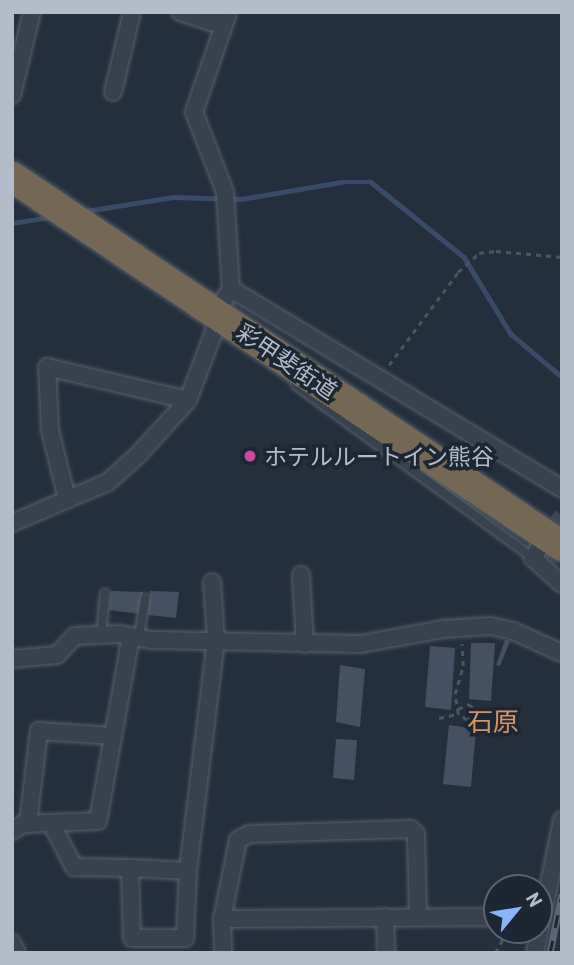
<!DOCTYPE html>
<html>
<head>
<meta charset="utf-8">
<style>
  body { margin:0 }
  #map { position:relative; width:574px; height:965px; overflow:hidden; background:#242f3e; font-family:Barlow,"Noto Sans JP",sans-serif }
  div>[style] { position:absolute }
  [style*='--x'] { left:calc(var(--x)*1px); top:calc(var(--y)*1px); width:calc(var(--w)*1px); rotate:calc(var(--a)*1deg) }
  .stream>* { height:4.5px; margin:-2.25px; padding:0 2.25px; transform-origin:2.25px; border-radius:2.25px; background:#394c67 }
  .building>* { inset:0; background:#455162 }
  .street-tunnel>* { height:16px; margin-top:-8px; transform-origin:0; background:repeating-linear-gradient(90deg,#3a4453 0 16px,transparent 0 24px) }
  .path>* { height:2.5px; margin-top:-1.25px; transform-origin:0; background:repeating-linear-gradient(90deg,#44595c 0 5px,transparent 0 10px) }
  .roads { filter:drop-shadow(0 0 2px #565f6c) drop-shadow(0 0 2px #565f6c) }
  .lane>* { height:8px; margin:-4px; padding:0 4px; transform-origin:4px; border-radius:4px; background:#38414e }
  .street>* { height:16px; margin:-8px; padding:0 8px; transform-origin:8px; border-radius:8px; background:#38414e }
  .highway>* { height:30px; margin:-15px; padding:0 15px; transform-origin:15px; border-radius:15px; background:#746855 }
  .rail>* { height:7px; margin-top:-3.5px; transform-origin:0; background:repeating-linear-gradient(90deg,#1d2633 0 13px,#5a6575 0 26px); box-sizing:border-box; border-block:2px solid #5a6575 }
  .dots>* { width:19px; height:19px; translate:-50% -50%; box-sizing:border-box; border:4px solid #1d2633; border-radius:50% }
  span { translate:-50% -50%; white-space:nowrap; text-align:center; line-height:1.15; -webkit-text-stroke:7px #1d2633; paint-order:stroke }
  .street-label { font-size:23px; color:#b4bcc9 }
  .poi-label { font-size:23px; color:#b4bcc9 }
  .left { translate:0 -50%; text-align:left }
  .quarter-label { font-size:26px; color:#d59563 }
  .frame { position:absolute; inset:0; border:14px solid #b4bcc9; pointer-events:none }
  .north { position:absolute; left:483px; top:874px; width:70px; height:70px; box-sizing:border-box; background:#1d2633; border:2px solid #59626f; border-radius:50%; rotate:60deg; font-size:19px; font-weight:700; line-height:28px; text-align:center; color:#b4bcc9 }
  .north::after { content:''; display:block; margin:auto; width:24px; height:32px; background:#8ab4f8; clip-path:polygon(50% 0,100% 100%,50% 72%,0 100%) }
</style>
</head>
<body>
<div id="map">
  <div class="stream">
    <div style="--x:86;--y:211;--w:88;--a:-9.1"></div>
    <div style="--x:173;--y:197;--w:68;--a:1.7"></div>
    <div style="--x:241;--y:199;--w:102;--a:-9.6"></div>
    <div style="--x:342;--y:182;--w:29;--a:0"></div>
    <div style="--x:371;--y:182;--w:119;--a:38.9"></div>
    <div style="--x:464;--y:257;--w:90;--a:58.6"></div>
    <div style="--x:511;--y:334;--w:67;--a:40.1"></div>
    <div style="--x:12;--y:223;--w:37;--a:-9"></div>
  </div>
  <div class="building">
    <div style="clip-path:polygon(111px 591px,143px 592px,141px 614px,109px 610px)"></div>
    <div style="clip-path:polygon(150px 591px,179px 592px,176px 618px,148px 615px)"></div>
    <div style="clip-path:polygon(505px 640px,510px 641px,500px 666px,496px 665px)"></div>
    <div style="clip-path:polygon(471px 643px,495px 643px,491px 701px,469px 699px)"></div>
    <div style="clip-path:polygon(430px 646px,455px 648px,451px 710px,425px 707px)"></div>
    <div style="clip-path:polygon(340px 665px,365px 669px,360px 727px,336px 722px)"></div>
    <div style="clip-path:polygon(449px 725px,476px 729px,471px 787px,443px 784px)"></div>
    <div style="clip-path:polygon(336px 739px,357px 740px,354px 780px,333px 778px)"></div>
  </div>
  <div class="street-tunnel">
    <div style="--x:543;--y:542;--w:33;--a:-55"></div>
  </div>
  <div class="path">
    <div style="--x:389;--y:365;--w:116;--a:-53.4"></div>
    <div style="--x:458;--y:272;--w:28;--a:-42"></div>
    <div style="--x:479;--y:253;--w:17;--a:-7"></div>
    <div style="--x:496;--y:251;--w:66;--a:5.2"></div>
    <div style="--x:458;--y:709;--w:12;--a:-24"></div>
    <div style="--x:469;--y:704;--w:10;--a:45"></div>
    <div style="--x:476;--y:711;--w:8;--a:113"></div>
    <div style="--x:473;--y:718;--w:6;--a:162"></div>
    <div style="--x:467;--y:720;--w:11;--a:-146"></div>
    <div style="--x:439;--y:718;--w:19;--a:-12"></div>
    <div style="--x:458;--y:714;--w:20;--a:-99"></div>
    <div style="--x:455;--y:694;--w:29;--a:-74"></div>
    <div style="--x:463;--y:666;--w:22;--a:-93"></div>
    <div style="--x:495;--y:953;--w:26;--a:-61"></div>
  </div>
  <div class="roads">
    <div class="lane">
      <div style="--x:296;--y:385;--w:293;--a:36.1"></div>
      <div style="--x:101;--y:635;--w:42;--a:-84.6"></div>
      <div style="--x:139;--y:637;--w:39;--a:-81"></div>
    </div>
    <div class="street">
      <div style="--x:180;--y:12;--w:33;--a:18"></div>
      <div style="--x:211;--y:22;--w:15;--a:-11"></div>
      <div style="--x:226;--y:19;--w:6;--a:-72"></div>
      <div style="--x:226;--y:19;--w:98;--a:109"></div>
      <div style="--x:194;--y:112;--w:86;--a:68.8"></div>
      <div style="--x:225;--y:192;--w:97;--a:86.5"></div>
      <div style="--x:113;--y:92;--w:82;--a:-76.6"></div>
      <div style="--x:12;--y:95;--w:85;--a:-76.5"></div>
      <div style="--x:224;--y:300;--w:13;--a:-58"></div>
      <div style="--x:231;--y:289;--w:387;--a:31.1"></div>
      <div style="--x:67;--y:499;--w:71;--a:-103.8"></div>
      <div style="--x:50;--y:430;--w:63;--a:-92.7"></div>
      <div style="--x:47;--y:367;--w:145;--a:13.2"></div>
      <div style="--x:12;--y:523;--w:104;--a:-23.1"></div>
      <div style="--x:108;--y:482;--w:40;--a:-42"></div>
      <div style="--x:138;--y:455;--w:74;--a:-47.7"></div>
      <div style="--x:188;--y:400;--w:90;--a:-69.1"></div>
      <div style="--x:542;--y:544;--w:17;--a:123"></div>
      <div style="--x:533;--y:558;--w:39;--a:42"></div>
      <div style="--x:301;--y:575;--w:69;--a:86.7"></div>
      <div style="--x:12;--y:659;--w:45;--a:-5.1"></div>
      <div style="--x:57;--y:655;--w:26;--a:-47"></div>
      <div style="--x:75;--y:636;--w:45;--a:-2.5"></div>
      <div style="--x:120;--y:634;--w:33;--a:11"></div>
      <div style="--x:152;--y:640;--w:209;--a:1.1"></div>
      <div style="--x:361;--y:644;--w:83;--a:-10.4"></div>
      <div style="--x:443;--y:629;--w:48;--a:-3.6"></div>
      <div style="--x:491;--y:626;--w:23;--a:13"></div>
      <div style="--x:513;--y:631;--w:54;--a:24.2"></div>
      <div style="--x:51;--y:823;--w:50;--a:62.4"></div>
      <div style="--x:74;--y:867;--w:56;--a:1"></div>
      <div style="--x:28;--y:824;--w:94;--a:-83.3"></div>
      <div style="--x:39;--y:731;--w:74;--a:3.9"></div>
      <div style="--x:12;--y:831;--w:13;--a:-32"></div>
      <div style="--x:23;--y:824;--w:75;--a:-2.3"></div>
      <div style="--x:98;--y:821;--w:188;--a:-79.9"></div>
      <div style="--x:188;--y:871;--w:58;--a:-177"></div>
      <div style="--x:130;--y:868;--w:70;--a:88.4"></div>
      <div style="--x:132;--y:938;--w:53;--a:0"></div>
      <div style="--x:185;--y:938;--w:67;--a:-87.4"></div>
      <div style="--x:188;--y:871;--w:233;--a:-83.1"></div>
      <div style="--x:216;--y:640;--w:58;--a:-93.9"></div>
      <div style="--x:385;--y:917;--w:36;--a:88"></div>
      <div style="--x:418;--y:917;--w:83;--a:-91.4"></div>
      <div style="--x:416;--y:834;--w:7;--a:-135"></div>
      <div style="--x:411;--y:829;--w:162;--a:178.2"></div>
      <div style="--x:249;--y:834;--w:13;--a:151"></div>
      <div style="--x:238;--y:840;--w:81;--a:101.4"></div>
      <div style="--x:222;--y:919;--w:275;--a:-0.4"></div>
      <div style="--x:222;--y:919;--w:34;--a:88"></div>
      <div style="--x:12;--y:943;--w:11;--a:63"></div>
      <div style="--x:535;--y:953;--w:136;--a:-78.5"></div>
    </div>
    <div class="highway">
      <div style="--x:12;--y:177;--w:662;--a:33.86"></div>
    </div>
  </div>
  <div class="rail">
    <div style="--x:550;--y:953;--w:60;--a:-78.5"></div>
  </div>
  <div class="dots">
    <div style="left:250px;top:456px;background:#d1479c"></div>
  </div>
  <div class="street-label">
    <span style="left:287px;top:361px;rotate:34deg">彩甲斐街道</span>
  </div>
  <div class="poi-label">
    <span class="left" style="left:264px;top:456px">ホテルルートイン熊谷</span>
  </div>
  <div class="quarter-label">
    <span style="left:493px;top:721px">石原</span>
  </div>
  <div class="frame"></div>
  <div class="north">N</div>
</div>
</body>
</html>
